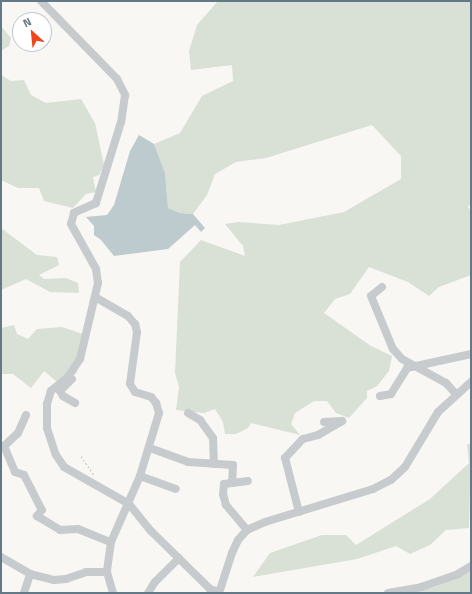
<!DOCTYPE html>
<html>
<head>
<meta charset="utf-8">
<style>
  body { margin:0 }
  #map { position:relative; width:472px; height:594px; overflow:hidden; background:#f8f7f4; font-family:"Titillium Web",sans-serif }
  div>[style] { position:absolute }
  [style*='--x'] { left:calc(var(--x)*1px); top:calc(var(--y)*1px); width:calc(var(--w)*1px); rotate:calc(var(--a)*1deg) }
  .green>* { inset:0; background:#d9e0d5 }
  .water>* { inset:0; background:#bdcace }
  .path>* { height:1px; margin-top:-0.5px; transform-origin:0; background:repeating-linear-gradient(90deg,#bec1c3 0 2px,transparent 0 4px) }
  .minor>* { height:8px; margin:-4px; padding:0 4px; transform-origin:4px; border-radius:4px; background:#c7cbce }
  span { translate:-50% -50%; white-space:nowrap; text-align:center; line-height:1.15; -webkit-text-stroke:4px #fff; paint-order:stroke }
  .frame { position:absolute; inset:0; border:2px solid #647988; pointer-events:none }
  .north { position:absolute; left:12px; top:12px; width:40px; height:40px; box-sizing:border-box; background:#fff; border:1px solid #c1c9cf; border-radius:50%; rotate:333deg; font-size:11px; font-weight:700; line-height:16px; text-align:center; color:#647988 }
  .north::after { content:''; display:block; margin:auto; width:14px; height:18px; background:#f0441c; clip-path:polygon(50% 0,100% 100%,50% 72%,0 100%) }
</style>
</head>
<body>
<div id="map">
  <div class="green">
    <div style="clip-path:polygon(218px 1px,471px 1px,471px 203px,468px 207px,471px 211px,471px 275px,439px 287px,429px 296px,408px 282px,369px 267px,350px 294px,335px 299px,324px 313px,371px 346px,392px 356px,389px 371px,377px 386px,367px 391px,367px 398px,349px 418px,336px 413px,327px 401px,314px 401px,295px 413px,291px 424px,300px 435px,251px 423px,248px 428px,236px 434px,225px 434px,223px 422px,215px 409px,204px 413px,176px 410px,179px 387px,175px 373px,180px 262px,201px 240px,245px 256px,243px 246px,225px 224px,239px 222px,279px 225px,344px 212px,401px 179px,401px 156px,372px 125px,266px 158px,236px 162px,215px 174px,207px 195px,193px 214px,180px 213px,168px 208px,165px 173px,154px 144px,180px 133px,202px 96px,233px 81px,232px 65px,191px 70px,189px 51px,197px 25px)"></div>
    <div style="clip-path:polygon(1px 26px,11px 38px,9px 46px,1px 51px)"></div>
    <div style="clip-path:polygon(1px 75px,11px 81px,24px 80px,31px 95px,46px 103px,81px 99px,95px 123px,104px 165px,99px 175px,93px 177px,96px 192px,86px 194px,73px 208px,44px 201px,39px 188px,18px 188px,1px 180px)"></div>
    <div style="clip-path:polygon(1px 228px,37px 255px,57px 257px,59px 265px,39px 275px,44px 279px,66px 278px,78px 283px,79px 293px,50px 292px,26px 279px,1px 290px)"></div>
    <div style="clip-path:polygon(14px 325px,17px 334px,28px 339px,37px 329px,62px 327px,83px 334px,77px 372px,70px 379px,65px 376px,56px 381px,44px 371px,31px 388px,13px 374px,1px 374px,1px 328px)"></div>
    <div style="clip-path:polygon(467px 444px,471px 444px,469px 528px,446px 530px,430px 545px,410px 554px,396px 546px,357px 559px,253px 577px,270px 553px,322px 535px,346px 535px,356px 545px,430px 499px,469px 463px)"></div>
    <div style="clip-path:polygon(471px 571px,471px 593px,396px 593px,434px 587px)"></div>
  </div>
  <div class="water">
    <div style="clip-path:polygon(139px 135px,154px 144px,165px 173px,168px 208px,180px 213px,193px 214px,205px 228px,201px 232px,195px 225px,168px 249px,114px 256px,101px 240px,94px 235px,94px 226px,86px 217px,107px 215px,114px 205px,130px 151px)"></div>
  </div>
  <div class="path">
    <div style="--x:81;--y:456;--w:23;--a:56"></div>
  </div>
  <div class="minor">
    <div style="--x:41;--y:1;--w:109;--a:45.7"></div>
    <div style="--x:117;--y:79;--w:18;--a:63"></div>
    <div style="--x:125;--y:95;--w:27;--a:98"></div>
    <div style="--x:121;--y:122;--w:85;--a:107.2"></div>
    <div style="--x:96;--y:203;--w:24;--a:156"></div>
    <div style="--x:74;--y:213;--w:11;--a:105"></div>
    <div style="--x:71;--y:224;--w:51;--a:60.9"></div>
    <div style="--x:96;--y:269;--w:14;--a:82"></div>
    <div style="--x:98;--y:283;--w:78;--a:103.3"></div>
    <div style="--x:80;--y:359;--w:22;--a:124"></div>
    <div style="--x:68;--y:377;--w:22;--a:141"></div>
    <div style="--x:51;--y:391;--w:14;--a:107"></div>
    <div style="--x:47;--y:404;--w:24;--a:90"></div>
    <div style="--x:47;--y:428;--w:28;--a:72"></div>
    <div style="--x:56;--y:455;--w:14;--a:56"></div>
    <div style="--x:64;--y:467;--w:75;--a:29.6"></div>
    <div style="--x:129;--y:504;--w:35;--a:51"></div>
    <div style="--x:151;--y:531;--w:83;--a:44.5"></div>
    <div style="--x:210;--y:589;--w:9;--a:18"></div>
    <div style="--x:382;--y:287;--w:14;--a:141"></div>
    <div style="--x:371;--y:296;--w:57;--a:67.5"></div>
    <div style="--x:393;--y:349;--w:13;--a:48"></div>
    <div style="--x:402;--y:359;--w:50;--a:28.6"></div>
    <div style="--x:446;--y:383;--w:15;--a:48"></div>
    <div style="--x:95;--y:297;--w:38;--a:30"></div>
    <div style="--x:128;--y:316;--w:11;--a:49"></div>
    <div style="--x:135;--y:324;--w:8;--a:76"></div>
    <div style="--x:137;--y:332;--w:52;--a:97.7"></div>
    <div style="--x:130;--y:384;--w:9;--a:58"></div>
    <div style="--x:135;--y:392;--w:17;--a:17"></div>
    <div style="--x:151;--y:397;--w:8;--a:50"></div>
    <div style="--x:156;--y:403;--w:10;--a:73"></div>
    <div style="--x:159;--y:413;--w:66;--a:106.8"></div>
    <div style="--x:140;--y:476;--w:72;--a:113.7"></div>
    <div style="--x:111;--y:542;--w:30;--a:98"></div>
    <div style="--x:107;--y:572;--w:22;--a:74"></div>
    <div style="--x:72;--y:379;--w:17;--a:135"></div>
    <div style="--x:60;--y:391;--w:6;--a:59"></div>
    <div style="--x:63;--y:396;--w:14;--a:30"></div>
    <div style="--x:380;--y:396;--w:11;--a:-10"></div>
    <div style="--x:391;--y:394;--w:31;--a:-58"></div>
    <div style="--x:407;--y:368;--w:66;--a:-12.3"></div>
    <div style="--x:188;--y:413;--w:14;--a:30"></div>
    <div style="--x:200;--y:420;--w:22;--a:54"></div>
    <div style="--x:213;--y:438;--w:26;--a:88"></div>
    <div style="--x:26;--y:415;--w:20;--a:114"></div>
    <div style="--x:18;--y:433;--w:19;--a:137"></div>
    <div style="--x:4;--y:446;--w:28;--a:67"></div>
    <div style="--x:15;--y:472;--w:9;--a:18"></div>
    <div style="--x:24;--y:475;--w:39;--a:63"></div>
    <div style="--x:42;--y:510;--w:8;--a:130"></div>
    <div style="--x:37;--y:516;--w:27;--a:31"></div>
    <div style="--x:60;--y:530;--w:18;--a:-3"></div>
    <div style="--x:78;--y:529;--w:35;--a:22"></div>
    <div style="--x:150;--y:448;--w:40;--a:20.2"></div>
    <div style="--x:188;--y:462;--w:45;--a:3.8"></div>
    <div style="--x:233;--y:465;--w:17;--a:93"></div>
    <div style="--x:140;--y:476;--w:38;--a:20"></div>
    <div style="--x:299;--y:512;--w:56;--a:-104.5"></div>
    <div style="--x:285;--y:458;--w:26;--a:-47"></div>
    <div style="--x:303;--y:439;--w:16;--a:-15"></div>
    <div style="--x:318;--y:435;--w:28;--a:-30"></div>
    <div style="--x:342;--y:421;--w:18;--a:177"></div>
    <div style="--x:247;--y:530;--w:33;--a:-130"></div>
    <div style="--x:226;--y:505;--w:11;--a:-105"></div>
    <div style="--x:223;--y:494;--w:10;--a:-84"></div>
    <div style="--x:224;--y:484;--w:24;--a:-7"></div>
    <div style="--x:1;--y:557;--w:34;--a:30"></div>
    <div style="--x:30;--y:574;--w:25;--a:14"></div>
    <div style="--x:54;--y:580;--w:12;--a:-5"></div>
    <div style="--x:66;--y:579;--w:21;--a:-19"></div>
    <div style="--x:86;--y:572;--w:21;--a:0"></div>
    <div style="--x:24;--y:593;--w:20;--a:-72"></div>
    <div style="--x:148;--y:593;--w:13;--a:-58"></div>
    <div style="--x:155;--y:582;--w:34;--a:-45"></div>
    <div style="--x:219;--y:593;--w:42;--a:-72"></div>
    <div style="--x:232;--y:553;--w:14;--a:-65"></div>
    <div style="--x:238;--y:540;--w:13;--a:-48"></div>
    <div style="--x:247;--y:530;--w:20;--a:-24"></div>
    <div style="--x:265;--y:522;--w:113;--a:-17"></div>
    <div style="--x:373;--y:489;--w:20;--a:-27"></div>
    <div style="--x:391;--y:480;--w:19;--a:-43"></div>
    <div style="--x:405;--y:467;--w:64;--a:-59"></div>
    <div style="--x:438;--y:412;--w:45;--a:-42.3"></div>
    <div style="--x:388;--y:593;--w:34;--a:-10"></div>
    <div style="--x:421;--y:587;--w:39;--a:-19"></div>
    <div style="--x:458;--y:574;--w:15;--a:-32"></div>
  </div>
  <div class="frame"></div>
  <div class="north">N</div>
</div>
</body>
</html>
